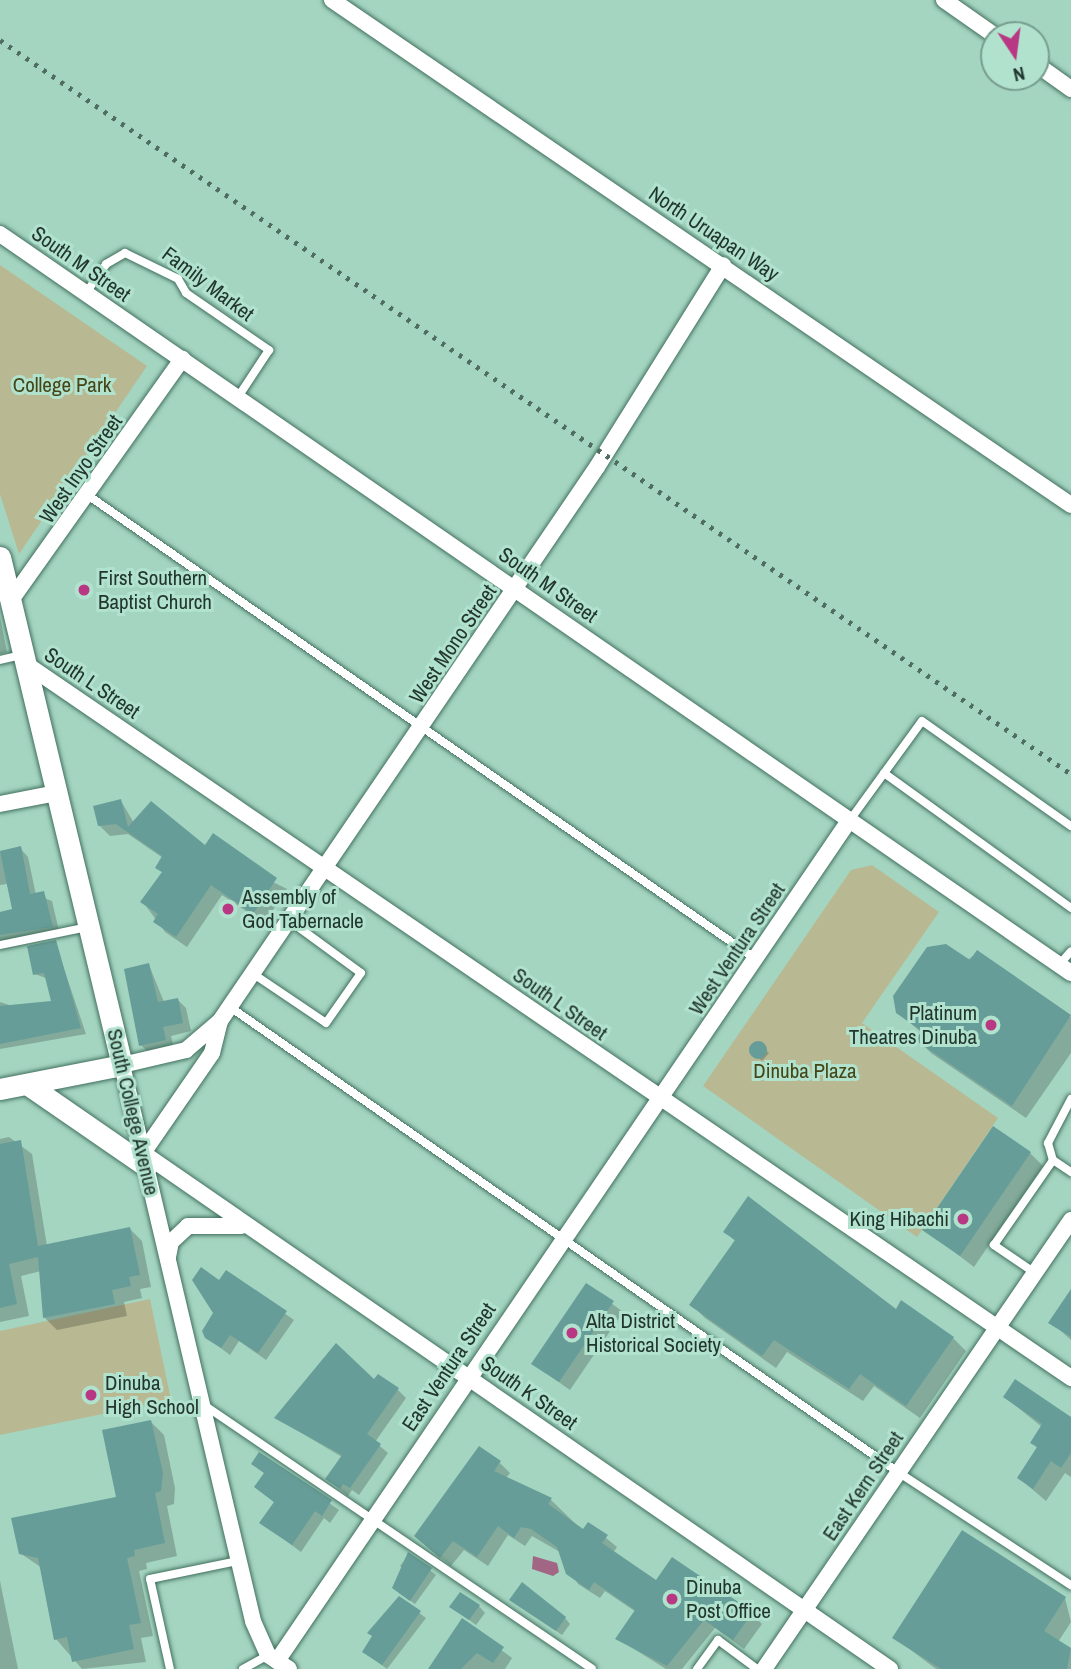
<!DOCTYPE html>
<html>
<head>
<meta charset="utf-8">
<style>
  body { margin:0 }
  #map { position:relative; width:1071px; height:1669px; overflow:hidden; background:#a4d5c1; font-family:"Archivo Narrow",sans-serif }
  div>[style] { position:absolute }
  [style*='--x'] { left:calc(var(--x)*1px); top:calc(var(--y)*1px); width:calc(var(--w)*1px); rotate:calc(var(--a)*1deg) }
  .green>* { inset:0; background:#b8b993 }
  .water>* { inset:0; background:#a06683 }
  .shadow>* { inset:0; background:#0003 }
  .building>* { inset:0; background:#679d98 }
  .round { border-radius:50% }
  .roads { filter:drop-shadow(0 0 2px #42705f) drop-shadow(0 0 2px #42705f) }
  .service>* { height:8px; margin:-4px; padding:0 4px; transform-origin:4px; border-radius:4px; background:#fff }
  .minor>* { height:16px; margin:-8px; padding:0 8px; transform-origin:8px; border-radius:8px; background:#fff }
  .tertiary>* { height:21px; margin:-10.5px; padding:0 10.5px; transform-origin:10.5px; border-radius:10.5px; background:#fff }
  .rail>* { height:5px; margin-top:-2.5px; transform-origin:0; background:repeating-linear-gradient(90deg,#4f6d61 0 3.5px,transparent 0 10.5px) }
  .dots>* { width:19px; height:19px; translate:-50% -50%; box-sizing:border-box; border:4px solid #b1e2ce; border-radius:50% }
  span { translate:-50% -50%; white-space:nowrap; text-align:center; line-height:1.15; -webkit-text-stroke:6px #b1e2ce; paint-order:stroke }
  .street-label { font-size:21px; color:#22362e }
  .park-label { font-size:21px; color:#454515 }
  .poi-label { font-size:21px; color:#22362e }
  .left { translate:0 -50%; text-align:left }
  .right { translate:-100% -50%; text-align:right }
  .north { position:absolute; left:980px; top:21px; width:70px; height:70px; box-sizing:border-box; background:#b1e2ce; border:2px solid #789d8e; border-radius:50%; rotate:167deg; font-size:19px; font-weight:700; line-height:28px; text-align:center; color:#22362e }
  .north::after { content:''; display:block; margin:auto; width:24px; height:32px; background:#b93883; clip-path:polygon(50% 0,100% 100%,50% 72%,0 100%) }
</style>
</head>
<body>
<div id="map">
  <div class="green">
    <div style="clip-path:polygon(0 265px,147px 366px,19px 554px,0 494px)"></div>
    <div style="clip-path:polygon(872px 865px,939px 912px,862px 1023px,998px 1118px,917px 1237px,703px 1086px,851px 870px)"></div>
    <div style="clip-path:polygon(150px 1299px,171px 1400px,0 1435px,0 1331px)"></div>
  </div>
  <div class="water">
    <div style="clip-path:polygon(533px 1556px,557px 1563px,559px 1572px,553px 1576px,532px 1569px)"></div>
  </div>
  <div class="shadow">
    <div style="clip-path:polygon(0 617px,7px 652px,0 654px)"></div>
    <div style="clip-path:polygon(121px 801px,134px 823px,205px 848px,287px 889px,264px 923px,222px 895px,187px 947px,165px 932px,143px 902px,163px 873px,157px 868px,163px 858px,128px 834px,110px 836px,99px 825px)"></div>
    <div style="clip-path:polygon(20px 848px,28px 857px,36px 895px,52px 901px,60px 935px,0 946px,0 914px,14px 911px,7px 884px,0 885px,0 851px)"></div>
    <div style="clip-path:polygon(55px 942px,86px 1034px,0 1049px,0 1002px,21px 1009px,53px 1002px,48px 979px,35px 974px)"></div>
    <div style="clip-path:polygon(977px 953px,1071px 1017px,1071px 1053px,1026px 1118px,931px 1053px,918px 1040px,922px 1033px,897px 1012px)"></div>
    <div style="clip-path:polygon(149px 965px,164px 1002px,177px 999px,186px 1008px,191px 1031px,171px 1036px,174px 1049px,150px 1054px,141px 1045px)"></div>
    <div style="clip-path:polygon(758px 1043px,769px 1053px,762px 1061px,751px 1050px)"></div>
    <div style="clip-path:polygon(9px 1137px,32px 1154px,47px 1246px,130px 1229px,142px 1241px,151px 1287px,140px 1289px,142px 1298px,124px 1302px,127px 1316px,57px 1330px,45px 1318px,41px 1271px,21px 1276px,29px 1316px,0 1322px,0 1139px)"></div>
    <div style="clip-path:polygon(1030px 1153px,1043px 1166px,974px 1267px,924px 1229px)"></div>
    <div style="clip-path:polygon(725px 1231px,953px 1338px,966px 1351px,920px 1418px,874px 1386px,863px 1401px,787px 1352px,776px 1368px,705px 1318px,692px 1305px,736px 1242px)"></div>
    <div style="clip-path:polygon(226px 1272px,294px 1320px,266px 1360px,239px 1341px,230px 1355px,206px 1337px)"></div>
    <div style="clip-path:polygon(587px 1285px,623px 1312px,570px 1390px,533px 1364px)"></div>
    <div style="clip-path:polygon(1071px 1292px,1071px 1340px,1051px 1322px)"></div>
    <div style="clip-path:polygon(398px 1390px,406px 1398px,375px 1442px,388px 1453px,359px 1495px,352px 1490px,348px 1496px,327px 1479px,342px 1457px,276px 1418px)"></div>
    <div style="clip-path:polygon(1005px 1397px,1071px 1419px,1071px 1477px,1065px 1473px,1046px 1501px,1019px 1478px,1038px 1449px,1032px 1442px,1042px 1427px)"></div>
    <div style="clip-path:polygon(151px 1422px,164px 1435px,175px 1488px,174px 1504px,167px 1506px,177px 1556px,146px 1563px,147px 1569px,139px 1571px,153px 1636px,141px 1638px,146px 1662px,82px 1669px,56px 1639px,42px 1568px,20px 1553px,118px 1499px)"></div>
    <div style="clip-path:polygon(260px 1455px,339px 1510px,330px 1523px,324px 1518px,301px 1552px,262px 1523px,275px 1503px,256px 1487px,265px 1474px,254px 1464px)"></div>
    <div style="clip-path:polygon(500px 1463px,510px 1473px,506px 1478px,551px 1500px,584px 1532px,589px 1524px,617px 1547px,613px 1553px,657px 1583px,751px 1613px,762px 1624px,744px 1649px,715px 1628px,682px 1669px,666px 1669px,618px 1639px,636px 1612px,605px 1591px,600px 1598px,578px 1584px,560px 1552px,532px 1536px,525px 1546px,508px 1535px,488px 1566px,464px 1550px,451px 1566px,426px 1546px)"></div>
    <div style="clip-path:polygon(409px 1554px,436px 1575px,415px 1604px,399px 1593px,406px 1572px,400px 1566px)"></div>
    <div style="clip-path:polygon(0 1581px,18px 1669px,0 1669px)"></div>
    <div style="clip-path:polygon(1065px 1598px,1071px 1622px,1058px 1642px,1071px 1650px,1071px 1669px,936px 1669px,895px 1638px)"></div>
    <div style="clip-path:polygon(400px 1599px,426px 1618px,387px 1669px,364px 1652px)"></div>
    <div style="clip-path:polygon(512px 1600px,565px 1618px,570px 1624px,562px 1635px)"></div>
    <div style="clip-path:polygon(479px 1606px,485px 1613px,476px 1625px,452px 1607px)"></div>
    <div style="clip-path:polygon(463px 1621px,512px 1658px,505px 1669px,430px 1669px)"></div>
  </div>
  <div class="building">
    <div style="clip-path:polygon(121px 799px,128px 827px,151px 801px,205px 845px,213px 833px,277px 878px,253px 914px,211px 885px,176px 937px,153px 922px,158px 914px,140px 902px,162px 872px,155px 868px,162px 856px,116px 824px,98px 826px,93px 806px)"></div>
    <div style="clip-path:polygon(21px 846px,30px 894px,44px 891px,53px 927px,0 935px,0 912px,12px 909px,0 851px)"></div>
    <div style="clip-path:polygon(56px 940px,81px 1028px,0 1044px,0 1006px,51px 1001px,44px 973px,33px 975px,27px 946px)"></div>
    <div style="clip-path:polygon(946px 944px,970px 960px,977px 950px,1071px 1015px,1012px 1106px,915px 1040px,922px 1031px,896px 1013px,893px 996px,927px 947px)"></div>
    <div style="clip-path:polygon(149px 963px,158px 1002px,178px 998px,183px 1023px,163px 1027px,166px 1040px,139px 1046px,124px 969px)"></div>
    <div class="round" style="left:749px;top:1041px;width:18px;height:18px"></div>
    <div style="clip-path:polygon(993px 1126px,1031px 1152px,960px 1256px,922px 1230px)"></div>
    <div style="clip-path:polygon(21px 1140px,38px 1246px,130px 1227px,140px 1275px,129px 1277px,131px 1286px,112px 1290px,115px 1304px,43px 1318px,38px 1257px,9px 1264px,17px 1304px,0 1308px,0 1144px)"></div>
    <div style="clip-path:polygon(748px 1196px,896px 1309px,901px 1300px,954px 1337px,906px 1406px,860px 1374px,849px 1389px,774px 1340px,762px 1356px,689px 1305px,735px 1240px,723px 1232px)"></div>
    <div style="clip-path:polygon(201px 1267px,219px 1280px,226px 1270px,287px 1311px,258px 1353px,230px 1335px,221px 1348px,205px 1338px,202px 1331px,213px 1313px,192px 1280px)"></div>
    <div style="clip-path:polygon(586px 1283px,614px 1301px,559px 1382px,531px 1364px)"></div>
    <div style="clip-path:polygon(1071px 1289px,1071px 1337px,1048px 1323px)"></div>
    <div style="clip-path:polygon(336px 1343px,374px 1379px,378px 1374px,399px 1388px,367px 1434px,381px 1444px,350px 1488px,343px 1484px,340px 1489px,325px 1479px,342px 1455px,274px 1418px)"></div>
    <div style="clip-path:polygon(1015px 1379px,1071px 1417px,1071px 1453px,1061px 1468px,1051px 1461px,1033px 1489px,1017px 1478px,1037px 1447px,1030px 1443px,1042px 1424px,1003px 1397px)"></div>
    <div style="clip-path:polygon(151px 1420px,163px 1473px,161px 1491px,155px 1493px,165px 1543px,134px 1550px,135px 1556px,127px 1558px,141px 1623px,129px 1625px,134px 1649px,72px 1662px,67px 1637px,54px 1640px,38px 1558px,19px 1554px,11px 1518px,116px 1497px,102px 1430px)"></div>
    <div style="clip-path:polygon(479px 1446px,501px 1461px,494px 1471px,552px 1498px,548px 1504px,583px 1529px,588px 1522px,608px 1535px,602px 1543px,656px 1580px,672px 1557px,753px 1612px,733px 1640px,704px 1620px,667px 1666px,615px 1639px,635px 1610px,594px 1582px,589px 1590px,566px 1574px,557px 1547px,531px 1529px,521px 1527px,514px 1538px,498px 1526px,477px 1557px,453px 1541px,440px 1558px,414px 1536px)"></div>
    <div style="clip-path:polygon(259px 1452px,332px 1500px,322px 1516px,315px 1511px,292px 1545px,259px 1523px,274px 1502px,254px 1487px,264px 1473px,251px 1464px)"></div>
    <div style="clip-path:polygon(962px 1530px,1066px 1597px,1044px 1631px,1071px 1648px,1067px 1669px,941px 1669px,892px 1638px)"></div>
    <div style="clip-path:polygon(408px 1552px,432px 1568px,410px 1601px,392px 1588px)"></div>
    <div style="clip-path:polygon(522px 1582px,566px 1617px,556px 1631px,509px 1600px)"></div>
    <div style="clip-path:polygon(460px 1592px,480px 1605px,469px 1620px,449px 1607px)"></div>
    <div style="clip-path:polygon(399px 1596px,421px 1611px,382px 1665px,362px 1652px,372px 1636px,367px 1633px)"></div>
    <div style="clip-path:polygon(462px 1618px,504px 1647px,493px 1663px,477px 1653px,461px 1669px,428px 1669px)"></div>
  </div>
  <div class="roads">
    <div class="service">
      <div style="--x:86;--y:293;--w:35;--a:-55"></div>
      <div style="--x:106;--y:264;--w:22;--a:-30"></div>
      <div style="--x:125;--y:253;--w:59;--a:26.1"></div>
      <div style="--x:178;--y:279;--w:16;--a:60"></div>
      <div style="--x:186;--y:293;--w:101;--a:34.5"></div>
      <div style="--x:269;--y:350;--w:56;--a:123.4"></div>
      <div style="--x:89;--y:496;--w:812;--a:34.77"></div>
      <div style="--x:0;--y:660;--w:22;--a:-13"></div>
      <div style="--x:884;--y:773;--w:231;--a:35.8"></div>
      <div style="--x:850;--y:820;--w:122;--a:-54"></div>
      <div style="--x:922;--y:721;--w:182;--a:35.2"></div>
      <div style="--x:0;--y:945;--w:90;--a:-11.6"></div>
      <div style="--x:1059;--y:965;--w:18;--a:-49"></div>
      <div style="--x:252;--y:973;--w:89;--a:34"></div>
      <div style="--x:326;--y:1023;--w:61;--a:-55"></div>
      <div style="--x:361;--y:973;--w:88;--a:-143.8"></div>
      <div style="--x:230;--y:1007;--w:814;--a:34.84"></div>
      <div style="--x:898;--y:1472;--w:207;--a:33.2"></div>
      <div style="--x:1071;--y:1099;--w:50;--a:117.6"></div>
      <div style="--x:1048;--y:1143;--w:18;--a:74"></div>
      <div style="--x:1053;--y:1160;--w:22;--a:34"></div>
      <div style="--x:1035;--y:1273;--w:50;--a:-145.7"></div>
      <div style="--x:994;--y:1245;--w:103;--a:-55.2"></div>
      <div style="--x:204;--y:1405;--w:469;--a:34.2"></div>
      <div style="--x:170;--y:1669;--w:92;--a:-102.5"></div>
      <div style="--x:150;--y:1579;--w:90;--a:-11.6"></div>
      <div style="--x:243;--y:1669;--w:29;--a:-29"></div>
      <div style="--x:697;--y:1669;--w:36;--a:-54"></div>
      <div style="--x:718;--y:1640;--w:49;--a:36.6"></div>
    </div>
    <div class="minor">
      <div style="--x:332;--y:0;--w:895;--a:34.35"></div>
      <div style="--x:944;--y:0;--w:61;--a:35"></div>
      <div style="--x:1036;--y:64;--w:43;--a:35.5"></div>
      <div style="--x:0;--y:234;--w:1301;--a:34.61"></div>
      <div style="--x:11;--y:600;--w:296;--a:-54.6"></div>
      <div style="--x:26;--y:664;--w:1266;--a:34.34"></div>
      <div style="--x:0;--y:804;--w:57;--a:-11.1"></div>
      <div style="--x:143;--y:1153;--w:908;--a:34.64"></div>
      <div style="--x:143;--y:1153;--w:121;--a:-55.4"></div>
      <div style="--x:212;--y:1053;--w:30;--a:-76"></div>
      <div style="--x:168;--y:1257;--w:15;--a:-79"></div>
      <div style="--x:171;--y:1242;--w:23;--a:-43"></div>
      <div style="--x:188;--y:1226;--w:53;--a:0"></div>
      <div style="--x:277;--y:1661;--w:1015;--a:-55.76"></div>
      <div style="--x:289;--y:1669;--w:25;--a:-146"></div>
      <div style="--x:268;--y:1655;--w:37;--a:-114"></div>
      <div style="--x:253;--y:1621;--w:571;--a:-103.26"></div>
      <div style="--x:122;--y:1065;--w:66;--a:-13.2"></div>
      <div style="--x:186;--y:1050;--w:45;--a:-40.5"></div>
      <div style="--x:220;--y:1021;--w:670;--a:-55.76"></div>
      <div style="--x:597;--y:467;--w:238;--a:-58"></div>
      <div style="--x:764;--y:1669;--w:544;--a:-55.64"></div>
    </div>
    <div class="tertiary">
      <div style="--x:0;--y:557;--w:522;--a:76.5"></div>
      <div style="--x:122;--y:1065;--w:124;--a:168.9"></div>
      <div style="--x:27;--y:1084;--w:145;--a:34.6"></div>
    </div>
  </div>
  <div class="rail">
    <div style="--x:0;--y:40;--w:1298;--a:34.42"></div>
  </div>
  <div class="dots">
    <div style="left:84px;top:590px;background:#b93883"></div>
    <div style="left:228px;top:909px;background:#b93883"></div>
    <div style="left:991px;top:1025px;background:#b93883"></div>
    <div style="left:963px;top:1219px;background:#b93883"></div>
    <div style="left:572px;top:1333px;background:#b93883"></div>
    <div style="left:91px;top:1395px;background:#b93883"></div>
    <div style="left:672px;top:1599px;background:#b93883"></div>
  </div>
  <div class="street-label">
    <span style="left:714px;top:234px;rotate:34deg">North Uruapan Way</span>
    <span style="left:81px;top:264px;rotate:35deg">South M Street</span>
    <span style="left:208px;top:284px;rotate:37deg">Family Market</span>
    <span style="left:81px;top:469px;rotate:-55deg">West Inyo Street</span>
    <span style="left:548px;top:585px;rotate:35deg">South M Street</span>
    <span style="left:453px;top:644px;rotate:-56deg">West Mono Street</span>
    <span style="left:92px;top:683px;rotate:34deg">South L Street</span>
    <span style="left:737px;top:949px;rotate:-56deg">West Ventura Street</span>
    <span style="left:560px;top:1004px;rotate:35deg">South L Street</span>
    <span style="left:133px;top:1112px;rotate:77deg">South College Avenue</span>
    <span style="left:449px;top:1367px;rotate:-56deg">East Ventura Street</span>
    <span style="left:529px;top:1393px;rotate:35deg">South K Street</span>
    <span style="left:863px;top:1486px;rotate:-56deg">East Kern Street</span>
  </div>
  <div class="park-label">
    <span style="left:62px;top:385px">College Park</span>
    <span style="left:805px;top:1071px">Dinuba Plaza</span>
  </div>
  <div class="poi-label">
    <span class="left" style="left:98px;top:590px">First Southern<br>Baptist Church</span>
    <span class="left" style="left:242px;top:909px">Assembly of<br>God Tabernacle</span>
    <span class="right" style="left:977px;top:1025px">Platinum<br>Theatres Dinuba</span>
    <span class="right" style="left:949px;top:1219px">King Hibachi</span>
    <span class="left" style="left:586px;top:1333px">Alta District<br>Historical Society</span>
    <span class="left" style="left:105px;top:1395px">Dinuba<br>High School</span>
    <span class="left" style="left:686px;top:1599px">Dinuba<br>Post Office</span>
  </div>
  <div class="north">N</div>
</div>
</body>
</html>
